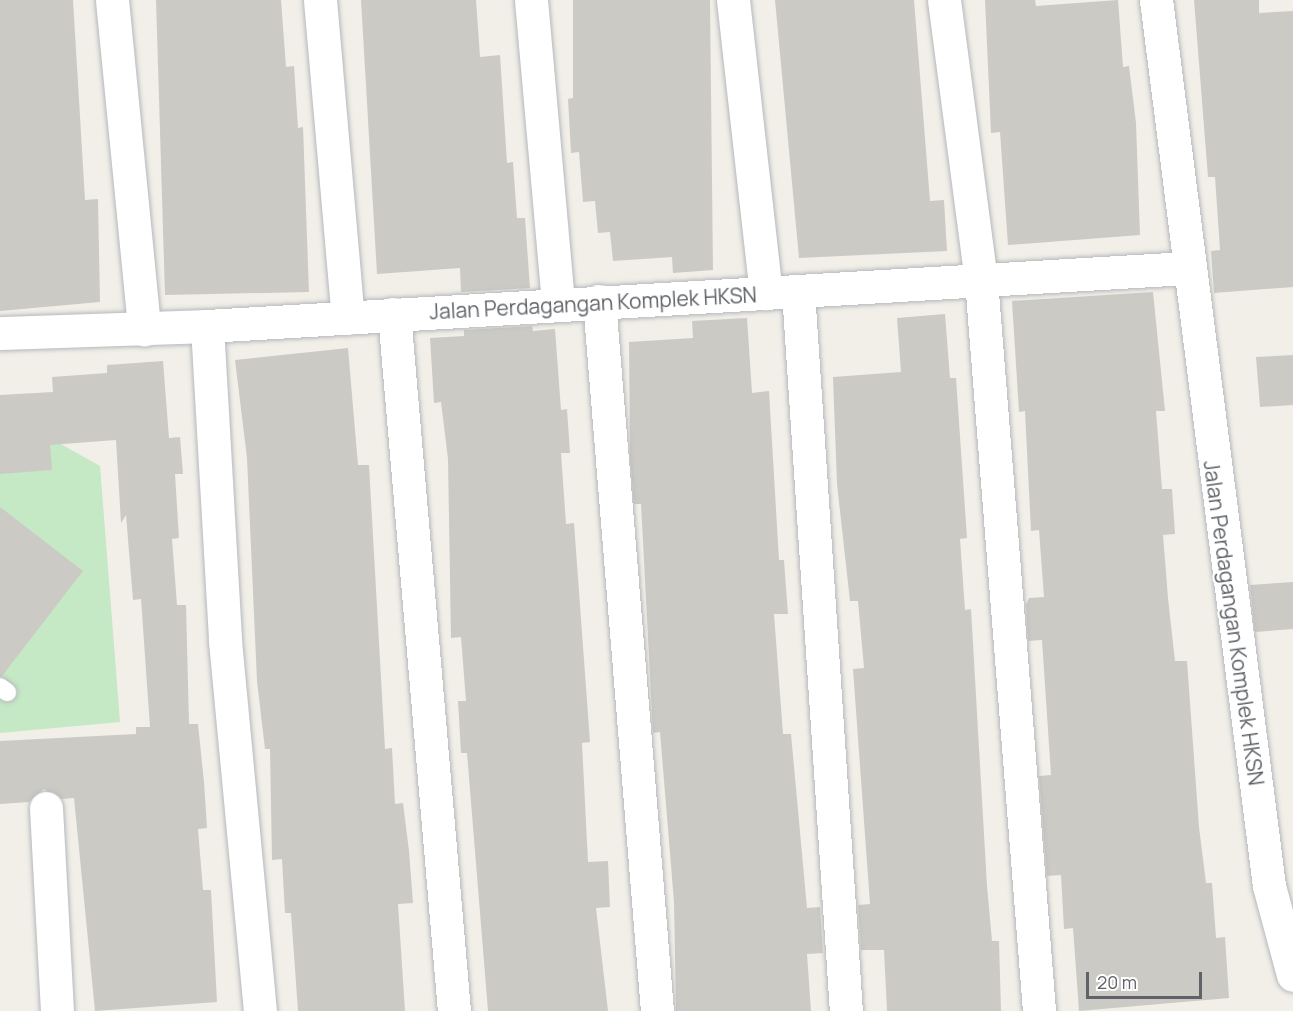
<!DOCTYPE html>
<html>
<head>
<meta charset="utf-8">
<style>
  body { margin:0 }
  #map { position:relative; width:1293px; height:1011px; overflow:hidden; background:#f1efe8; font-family:Manrope,sans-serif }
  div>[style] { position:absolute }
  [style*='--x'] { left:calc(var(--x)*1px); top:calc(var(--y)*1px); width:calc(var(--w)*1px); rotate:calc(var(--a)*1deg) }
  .green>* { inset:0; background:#c5e8c5 }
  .building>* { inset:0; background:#cccac5 }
  .roads { filter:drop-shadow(0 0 2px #b5b8bc) drop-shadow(0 0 2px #b5b8bc) }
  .lane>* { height:18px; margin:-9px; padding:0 9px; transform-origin:9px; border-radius:9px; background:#fff }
  .street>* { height:33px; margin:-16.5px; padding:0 16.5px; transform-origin:16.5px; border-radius:16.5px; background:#fff }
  span { translate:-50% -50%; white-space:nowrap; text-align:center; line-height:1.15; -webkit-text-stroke:4.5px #fff; paint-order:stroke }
  .street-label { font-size:21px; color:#5f6368 }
  .scale { position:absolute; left:1086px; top:972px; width:116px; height:27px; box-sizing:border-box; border:3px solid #5f6368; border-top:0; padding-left:8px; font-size:18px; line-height:21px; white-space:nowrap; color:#5f6368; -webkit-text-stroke:4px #fff; paint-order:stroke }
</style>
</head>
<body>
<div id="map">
  <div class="green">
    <div style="clip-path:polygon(0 410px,100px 466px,120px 722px,0 733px)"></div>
  </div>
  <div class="building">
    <div style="clip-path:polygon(0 0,73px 0,85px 200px,98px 199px,100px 302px,0 311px)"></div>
    <div style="clip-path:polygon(156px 0,281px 0,286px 67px,294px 66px,298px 128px,303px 127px,309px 292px,165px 295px)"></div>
    <div style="clip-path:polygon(361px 0,476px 0,480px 57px,500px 55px,507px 163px,513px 162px,517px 218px,525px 218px,530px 288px,461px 292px,460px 268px,377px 274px)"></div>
    <div style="clip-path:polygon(573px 0,710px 0,713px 270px,673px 273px,672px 257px,613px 261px,610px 232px,598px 233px,595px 201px,583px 202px,579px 152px,571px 153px,568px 99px,573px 98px)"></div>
    <div style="clip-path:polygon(775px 0,914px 0,930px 201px,944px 200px,947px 251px,799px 258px)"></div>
    <div style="clip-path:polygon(985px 0,1035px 0,1036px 6px,1118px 0,1123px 67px,1129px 66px,1136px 123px,1140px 235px,1008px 245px,1000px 132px,991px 133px)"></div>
    <div style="clip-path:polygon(1194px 0,1259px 0,1259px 13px,1293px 11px,1293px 287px,1214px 293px,1211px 251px,1220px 250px,1215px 177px,1208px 177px)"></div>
    <div style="clip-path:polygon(1153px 292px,1165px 411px,1156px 411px,1162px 489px,1172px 489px,1175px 534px,1163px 535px,1168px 598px,1175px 661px,1187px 661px,1199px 827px,1206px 883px,1212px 883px,1216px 938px,1225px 937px,1229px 998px,1079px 1011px,1073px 928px,1064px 929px,1061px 875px,1047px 876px,1039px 776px,1051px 775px,1042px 640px,1028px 641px,1026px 605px,1029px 598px,1044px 597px,1039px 530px,1031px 531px,1025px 411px,1019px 412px,1012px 301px)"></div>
    <div style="clip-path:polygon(945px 314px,950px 378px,956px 378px,967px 538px,960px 539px,965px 610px,971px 609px,987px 886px,992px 941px,999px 941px,1001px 1011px,887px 1011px,884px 950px,861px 950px,858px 905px,870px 904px,853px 669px,864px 668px,858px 601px,850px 601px,837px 484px,833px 377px,901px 372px,897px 318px)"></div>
    <div style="clip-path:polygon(747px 318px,752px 393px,769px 391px,779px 560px,784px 560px,788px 614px,774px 614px,783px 734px,791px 734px,807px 908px,820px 907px,823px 953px,807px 954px,811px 1011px,676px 1011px,674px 902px,660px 732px,653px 733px,641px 504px,634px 504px,630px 455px,629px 342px,693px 338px,692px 321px)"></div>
    <div style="clip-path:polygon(532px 326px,533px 331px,555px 329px,561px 410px,567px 409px,570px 453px,561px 453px,566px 524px,574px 523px,590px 742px,582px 743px,588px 862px,608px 861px,610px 907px,596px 908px,608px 1011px,488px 1011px,467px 753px,461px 753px,458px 701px,466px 701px,461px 637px,451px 638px,448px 459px,441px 402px,434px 403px,430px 338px,464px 336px,464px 330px)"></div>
    <div style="clip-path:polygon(348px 348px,358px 465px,369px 465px,385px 749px,392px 748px,395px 804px,403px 803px,409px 851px,413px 903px,398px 904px,405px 1011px,298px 1011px,291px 913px,285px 913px,282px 859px,272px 860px,270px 749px,265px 749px,257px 681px,247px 458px,235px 360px)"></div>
    <div style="clip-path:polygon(1293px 355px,1293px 405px,1260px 407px,1256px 357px)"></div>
    <div style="clip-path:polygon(163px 361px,169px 438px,180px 437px,183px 474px,175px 474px,179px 538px,172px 539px,177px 605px,186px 605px,189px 724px,198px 724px,204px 782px,207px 828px,198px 829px,203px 890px,211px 890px,217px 1002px,95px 1011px,74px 798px,62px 799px,44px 789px,29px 802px,0 804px,0 741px,136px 734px,136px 727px,150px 727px,141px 599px,133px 600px,126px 515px,121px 523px,116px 440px,50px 445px,52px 470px,0 474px,0 395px,53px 392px,52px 377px,107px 373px,107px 365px)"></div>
    <div style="clip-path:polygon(0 507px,83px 571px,2px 676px,0 676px)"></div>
    <div style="clip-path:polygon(1293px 582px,1293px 629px,1255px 632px,1250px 585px)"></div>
  </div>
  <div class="roads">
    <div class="lane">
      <div style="--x:0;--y:687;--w:9;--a:36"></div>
    </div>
    <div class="street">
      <div style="--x:112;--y:0;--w:331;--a:84.4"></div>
      <div style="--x:320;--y:0;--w:319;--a:85"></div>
      <div style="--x:531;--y:0;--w:306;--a:84.9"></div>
      <div style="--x:733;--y:0;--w:295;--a:83.6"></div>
      <div style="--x:944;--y:0;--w:282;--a:82.5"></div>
      <div style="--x:981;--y:280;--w:733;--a:85.46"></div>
      <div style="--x:1156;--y:0;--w:893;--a:82.73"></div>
      <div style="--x:1269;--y:886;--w:92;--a:74.9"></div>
      <div style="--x:798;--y:291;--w:722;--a:86.19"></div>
      <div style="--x:599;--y:301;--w:712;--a:85.33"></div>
      <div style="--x:394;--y:314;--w:700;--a:85.08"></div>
      <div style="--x:207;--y:326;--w:316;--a:86.7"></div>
      <div style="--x:225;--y:641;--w:372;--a:84.6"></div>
      <div style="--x:0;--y:333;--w:207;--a:-1.9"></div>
      <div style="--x:207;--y:326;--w:982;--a:-3.39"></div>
      <div style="--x:46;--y:808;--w:203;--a:86.9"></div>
    </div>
  </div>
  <div class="street-label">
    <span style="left:593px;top:303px;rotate:-3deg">Jalan Perdagangan Komplek HKSN</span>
    <span style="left:1234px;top:623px;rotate:82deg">Jalan Perdagangan Komplek HKSN</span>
  </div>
  <div class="scale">20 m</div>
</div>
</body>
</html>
